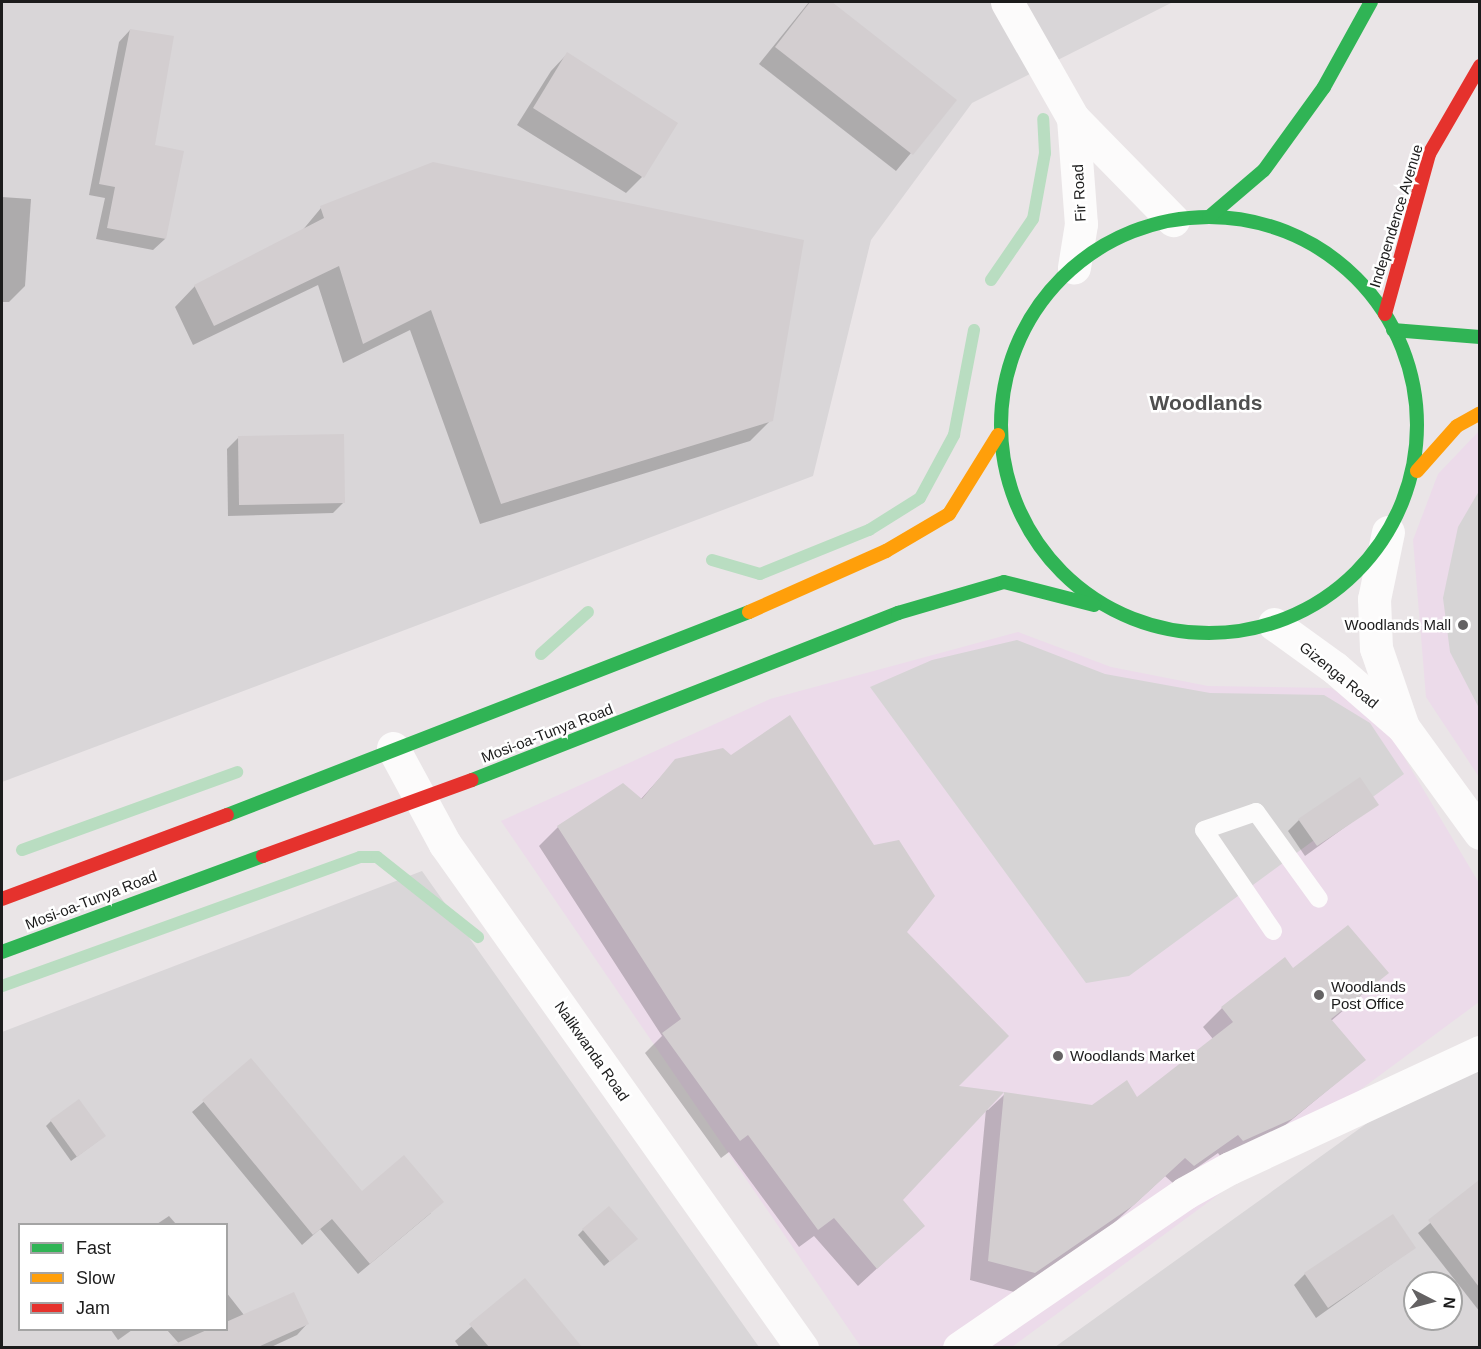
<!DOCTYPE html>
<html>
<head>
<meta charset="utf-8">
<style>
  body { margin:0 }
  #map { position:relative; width:1481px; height:1349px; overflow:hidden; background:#eae5e7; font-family:Arial,sans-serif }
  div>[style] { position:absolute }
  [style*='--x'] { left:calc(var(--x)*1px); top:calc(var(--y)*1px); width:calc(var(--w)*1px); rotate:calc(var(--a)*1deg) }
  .residential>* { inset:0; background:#d9d6d8 }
  .commercial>* { inset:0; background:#ecdbea }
  .parking>* { inset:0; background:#d6d4d5 }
  .shadow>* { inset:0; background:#0003 }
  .stream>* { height:12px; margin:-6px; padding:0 6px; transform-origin:6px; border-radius:6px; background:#b9ddc1 }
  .building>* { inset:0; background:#d3ced0 }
  .lane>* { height:18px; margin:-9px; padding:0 9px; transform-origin:9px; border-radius:9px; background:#fcfbfb }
  .street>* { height:33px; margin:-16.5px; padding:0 16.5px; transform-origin:16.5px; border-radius:16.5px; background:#fcfbfb }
  .fast>* { height:14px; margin:-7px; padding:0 7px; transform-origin:7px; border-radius:7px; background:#30b455 }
  .fast>.ring { margin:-7px; padding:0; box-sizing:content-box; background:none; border:14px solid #30b455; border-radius:50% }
  .slow>* { height:14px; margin:-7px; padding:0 7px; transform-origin:7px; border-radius:7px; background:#ff9f0a }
  .jam>* { height:14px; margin:-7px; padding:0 7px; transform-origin:7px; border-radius:7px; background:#e5322d }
  .dots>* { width:16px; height:16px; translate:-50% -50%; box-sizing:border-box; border:3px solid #fff; border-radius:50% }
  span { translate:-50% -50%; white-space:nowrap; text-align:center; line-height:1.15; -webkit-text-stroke:5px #fff; paint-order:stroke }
  .street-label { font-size:15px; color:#1c1c1c }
  .poi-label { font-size:15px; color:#1c1c1c }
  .right { translate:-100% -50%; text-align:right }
  .left { translate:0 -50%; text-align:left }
  .district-label { font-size:21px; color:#4f4f4f; font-weight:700 }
  .frame { position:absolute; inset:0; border:3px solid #1c1c1c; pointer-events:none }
  .legend { position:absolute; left:18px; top:1223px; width:210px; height:108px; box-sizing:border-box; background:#fff; border:2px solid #a4a4a4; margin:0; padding:8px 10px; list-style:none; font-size:18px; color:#1c1c1c }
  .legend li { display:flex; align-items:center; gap:12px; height:30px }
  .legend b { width:30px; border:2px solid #a4a4a4 }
  .north { position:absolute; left:1403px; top:1271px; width:60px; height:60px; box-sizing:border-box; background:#fff; border:2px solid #a4a4a4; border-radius:50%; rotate:96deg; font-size:16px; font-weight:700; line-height:24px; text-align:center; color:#1c1c1c }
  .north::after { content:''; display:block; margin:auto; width:21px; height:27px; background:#646263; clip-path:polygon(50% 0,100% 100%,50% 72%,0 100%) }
</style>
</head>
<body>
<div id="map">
  <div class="residential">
    <div style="clip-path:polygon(2px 2px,1173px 2px,972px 103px,871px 240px,813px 476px,2px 782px)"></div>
    <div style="clip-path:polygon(evenodd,422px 871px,759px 1347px,2px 1348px,2px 1032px,422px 871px,20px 1224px,226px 1224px,226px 1330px,20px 1330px,20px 1224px)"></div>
    <div style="clip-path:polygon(evenodd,1479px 1043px,1479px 1347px,1055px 1347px,1479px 1043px,1415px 1283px,1451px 1283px,1451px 1319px,1415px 1319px,1415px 1283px)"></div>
  </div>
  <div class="commercial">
    <div style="clip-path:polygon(1479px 431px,1479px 777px,1426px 697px,1413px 540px,1438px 474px)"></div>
    <div style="clip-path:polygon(1018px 632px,1111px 667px,1208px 686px,1331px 688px,1382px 720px,1479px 883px,1479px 1002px,1012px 1347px,861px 1347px,501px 821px,770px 699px)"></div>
  </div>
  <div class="parking">
    <div style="clip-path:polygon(1479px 491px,1479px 708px,1450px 652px,1443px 598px,1458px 527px)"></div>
    <div style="clip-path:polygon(1017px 640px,1105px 674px,1210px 693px,1324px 695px,1370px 723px,1404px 774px,1129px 976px,1086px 983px,870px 687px,932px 660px)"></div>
  </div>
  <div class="shadow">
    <div style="clip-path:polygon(809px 2px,830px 2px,955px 100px,896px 171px,759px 64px)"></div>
    <div style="clip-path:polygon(130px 30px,153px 147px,165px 239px,153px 250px,96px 239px,105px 198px,89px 195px,119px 42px)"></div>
    <div style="clip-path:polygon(567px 54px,642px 177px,626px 193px,517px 125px,551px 71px)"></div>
    <div style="clip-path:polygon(2px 197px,31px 199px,25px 286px,9px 302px,2px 302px)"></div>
    <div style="clip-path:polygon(321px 208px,771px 420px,750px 441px,480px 524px,410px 330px,343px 363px,318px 285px,193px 345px,175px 307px,195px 286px,301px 232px)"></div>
    <div style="clip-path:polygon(238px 438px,344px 502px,333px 513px,228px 516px,227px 449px)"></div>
    <div style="clip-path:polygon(676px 760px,905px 932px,956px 1087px,986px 1109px,988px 1110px,1005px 1094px,1093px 1107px,1136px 1099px,1213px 1039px,1203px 1027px,1222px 1008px,1293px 970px,1387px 973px,1331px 1021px,1364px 1060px,1271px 1137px,1223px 1160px,1218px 1153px,1174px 1184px,1165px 1176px,1113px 1224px,1014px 1292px,970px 1280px,986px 1109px,901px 1200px,923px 1226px,858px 1286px,814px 1236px,799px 1247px,729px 1152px,721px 1158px,645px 1053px,662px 1036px,539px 846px,558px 827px,623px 785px,640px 800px)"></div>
    <div style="clip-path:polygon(1377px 804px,1305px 856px,1288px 831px,1299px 820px)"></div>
    <div style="clip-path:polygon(251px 1060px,361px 1194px,431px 1213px,358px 1274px,320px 1229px,302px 1245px,192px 1112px)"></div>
    <div style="clip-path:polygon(51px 1121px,98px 1141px,71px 1161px,46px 1126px)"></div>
    <div style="clip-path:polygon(1480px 1182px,1480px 1312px,1418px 1233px)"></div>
    <div style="clip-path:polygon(169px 1216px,176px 1224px,157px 1224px)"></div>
    <div style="clip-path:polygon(583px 1230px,630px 1244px,604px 1266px,578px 1235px)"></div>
    <div style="clip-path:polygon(1414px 1248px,1316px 1318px,1294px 1285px,1305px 1274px)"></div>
    <div style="clip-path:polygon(525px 1280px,580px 1348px,460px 1348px,455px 1341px)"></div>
    <div style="clip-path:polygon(226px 1292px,244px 1315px,307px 1324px,297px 1335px,269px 1348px,183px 1348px,167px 1330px,226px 1330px)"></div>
    <div style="clip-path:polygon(111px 1330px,132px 1330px,118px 1340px)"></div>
  </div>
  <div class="stream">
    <div style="--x:991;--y:280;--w:74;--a:-55.5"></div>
    <div style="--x:1033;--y:219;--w:67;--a:-79.7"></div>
    <div style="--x:1045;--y:153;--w:34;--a:-93"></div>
    <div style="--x:712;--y:560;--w:50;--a:16.3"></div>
    <div style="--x:760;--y:574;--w:118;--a:-22"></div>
    <div style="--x:869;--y:530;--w:60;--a:-32.1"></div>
    <div style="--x:920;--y:498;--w:72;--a:-61.6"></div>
    <div style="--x:954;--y:435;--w:107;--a:-79.2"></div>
    <div style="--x:541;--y:654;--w:63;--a:-41.8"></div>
    <div style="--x:22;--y:850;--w:229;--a:-19.9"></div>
    <div style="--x:2;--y:986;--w:381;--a:-19.8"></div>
    <div style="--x:360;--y:857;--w:17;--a:0"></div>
    <div style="--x:377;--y:857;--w:129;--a:38.4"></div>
  </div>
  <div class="building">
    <div style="clip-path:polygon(810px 2px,832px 2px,957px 100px,913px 155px,775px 47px)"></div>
    <div style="clip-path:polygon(130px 29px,174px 36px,155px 145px,184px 151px,166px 239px,107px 228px,115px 187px,99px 184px)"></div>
    <div style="clip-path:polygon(567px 52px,678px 123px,644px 178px,533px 108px)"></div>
    <div style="clip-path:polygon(433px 162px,804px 240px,773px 421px,501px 504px,431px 310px,363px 344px,339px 266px,214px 326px,194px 285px,324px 218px,320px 206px)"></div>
    <div style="clip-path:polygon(344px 434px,345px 503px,239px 505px,238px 436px)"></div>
    <div style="clip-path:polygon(790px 715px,874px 845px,899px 840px,935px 896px,907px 932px,1009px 1036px,959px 1086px,1004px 1092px,903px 1200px,925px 1226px,877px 1269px,834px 1218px,818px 1230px,748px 1135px,740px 1141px,662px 1033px,681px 1019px,557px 826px,623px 783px,642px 799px,675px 759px,723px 748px,731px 755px)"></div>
    <div style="clip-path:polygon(1360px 777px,1379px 805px,1317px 846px,1298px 819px)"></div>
    <div style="clip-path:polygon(1348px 925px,1389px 973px,1331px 1019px,1366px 1060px,1292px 1119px,1243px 1141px,1238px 1135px,1194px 1166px,1185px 1158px,1134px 1205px,1035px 1273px,988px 1261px,1004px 1092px,1092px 1105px,1127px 1080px,1137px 1097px,1233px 1022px,1221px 1007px,1285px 957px,1293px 968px)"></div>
    <div style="clip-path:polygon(251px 1058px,362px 1191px,404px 1155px,444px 1202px,370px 1264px,332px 1219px,313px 1235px,202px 1100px)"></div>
    <div style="clip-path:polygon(79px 1099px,106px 1136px,77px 1157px,50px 1120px)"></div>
    <div style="clip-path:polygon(1479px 1180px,1479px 1287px,1428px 1220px)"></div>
    <div style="clip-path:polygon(609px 1206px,638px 1239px,610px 1262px,582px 1229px)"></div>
    <div style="clip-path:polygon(1393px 1214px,1416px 1248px,1328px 1308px,1304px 1273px)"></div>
    <div style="clip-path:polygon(525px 1278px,582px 1347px,489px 1347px,469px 1324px)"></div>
    <div style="clip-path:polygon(294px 1292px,309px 1324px,258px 1347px,168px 1347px,209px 1329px,226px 1329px,226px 1322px)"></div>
  </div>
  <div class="lane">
    <div style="--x:1273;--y:931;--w:122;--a:-124.3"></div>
    <div style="--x:1204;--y:830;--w:55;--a:-19.1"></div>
    <div style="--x:1256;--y:812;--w:107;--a:54.1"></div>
  </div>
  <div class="street">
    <div style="--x:1007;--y:2;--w:133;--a:60.4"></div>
    <div style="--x:1073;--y:118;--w:143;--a:45.6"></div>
    <div style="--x:1073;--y:118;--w:106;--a:85.7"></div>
    <div style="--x:1081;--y:224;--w:44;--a:99.2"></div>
    <div style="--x:1388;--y:532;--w:68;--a:101.8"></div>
    <div style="--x:1374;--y:599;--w:49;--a:87.7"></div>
    <div style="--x:1376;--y:648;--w:83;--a:71.1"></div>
    <div style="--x:1274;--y:624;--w:75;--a:35.8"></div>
    <div style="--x:1335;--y:668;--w:90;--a:40.9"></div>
    <div style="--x:1403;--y:727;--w:131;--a:54"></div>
    <div style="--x:393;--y:748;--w:109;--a:61.6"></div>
    <div style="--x:445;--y:844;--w:618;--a:54.69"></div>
    <div style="--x:959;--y:1348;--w:274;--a:-34.4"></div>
    <div style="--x:1185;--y:1193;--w:51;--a:-29.1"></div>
    <div style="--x:1230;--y:1168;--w:276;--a:-24.9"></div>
  </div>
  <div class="fast">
    <div class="ring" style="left:1001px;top:217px;width:402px;height:402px"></div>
    <div style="--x:1209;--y:217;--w:72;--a:-40.5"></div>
    <div style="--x:1264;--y:170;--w:102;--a:-54.1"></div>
    <div style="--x:1324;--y:87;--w:97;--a:-61.1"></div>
    <div style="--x:1393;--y:330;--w:87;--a:4.6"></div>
    <div style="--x:472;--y:780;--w:458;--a:-21.4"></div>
    <div style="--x:898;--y:613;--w:110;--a:-16.3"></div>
    <div style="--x:1004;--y:582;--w:93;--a:14.3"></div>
    <div style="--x:227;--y:815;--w:560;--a:-21.25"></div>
    <div style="--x:2;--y:952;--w:278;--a:-20.2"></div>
  </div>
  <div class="slow">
    <div style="--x:1417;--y:471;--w:60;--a:-48.4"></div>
    <div style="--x:1457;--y:426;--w:26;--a:-29"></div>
    <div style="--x:749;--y:612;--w:150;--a:-24"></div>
    <div style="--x:886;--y:551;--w:73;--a:-30.4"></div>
    <div style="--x:949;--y:514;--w:93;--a:-58.2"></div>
  </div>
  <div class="jam">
    <div style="--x:1385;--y:314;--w:166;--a:-74.6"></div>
    <div style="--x:1429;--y:154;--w:102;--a:-59.9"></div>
    <div style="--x:263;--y:856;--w:222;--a:-20"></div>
    <div style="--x:2;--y:899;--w:240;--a:-20.5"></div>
  </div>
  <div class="dots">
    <div style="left:1463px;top:625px;background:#646263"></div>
    <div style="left:1319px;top:995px;background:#646263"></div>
    <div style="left:1058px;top:1056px;background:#646263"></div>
  </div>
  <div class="street-label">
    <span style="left:1079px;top:193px;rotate:-93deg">Fir Road</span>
    <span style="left:1396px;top:216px;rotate:-73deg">Independence Avenue</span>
    <span style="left:1339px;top:675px;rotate:39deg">Gizenga Road</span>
    <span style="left:547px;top:733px;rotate:-21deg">Mosi-oa-Tunya Road</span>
    <span style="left:91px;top:900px;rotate:-21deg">Mosi-oa-Tunya Road</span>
    <span style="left:592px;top:1051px;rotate:55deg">Nalikwanda Road</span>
  </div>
  <div class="poi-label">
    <span class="right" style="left:1451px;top:625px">Woodlands Mall</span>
    <span class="left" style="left:1331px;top:995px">Woodlands<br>Post Office</span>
    <span class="left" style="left:1070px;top:1056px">Woodlands Market</span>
  </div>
  <div class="district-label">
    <span style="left:1206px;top:403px">Woodlands</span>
  </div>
  <div class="frame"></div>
  <ul class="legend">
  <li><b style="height:8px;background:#30b455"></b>Fast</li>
  <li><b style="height:8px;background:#ff9f0a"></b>Slow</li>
  <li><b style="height:8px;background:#e5322d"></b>Jam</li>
  </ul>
  <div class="north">N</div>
</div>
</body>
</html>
